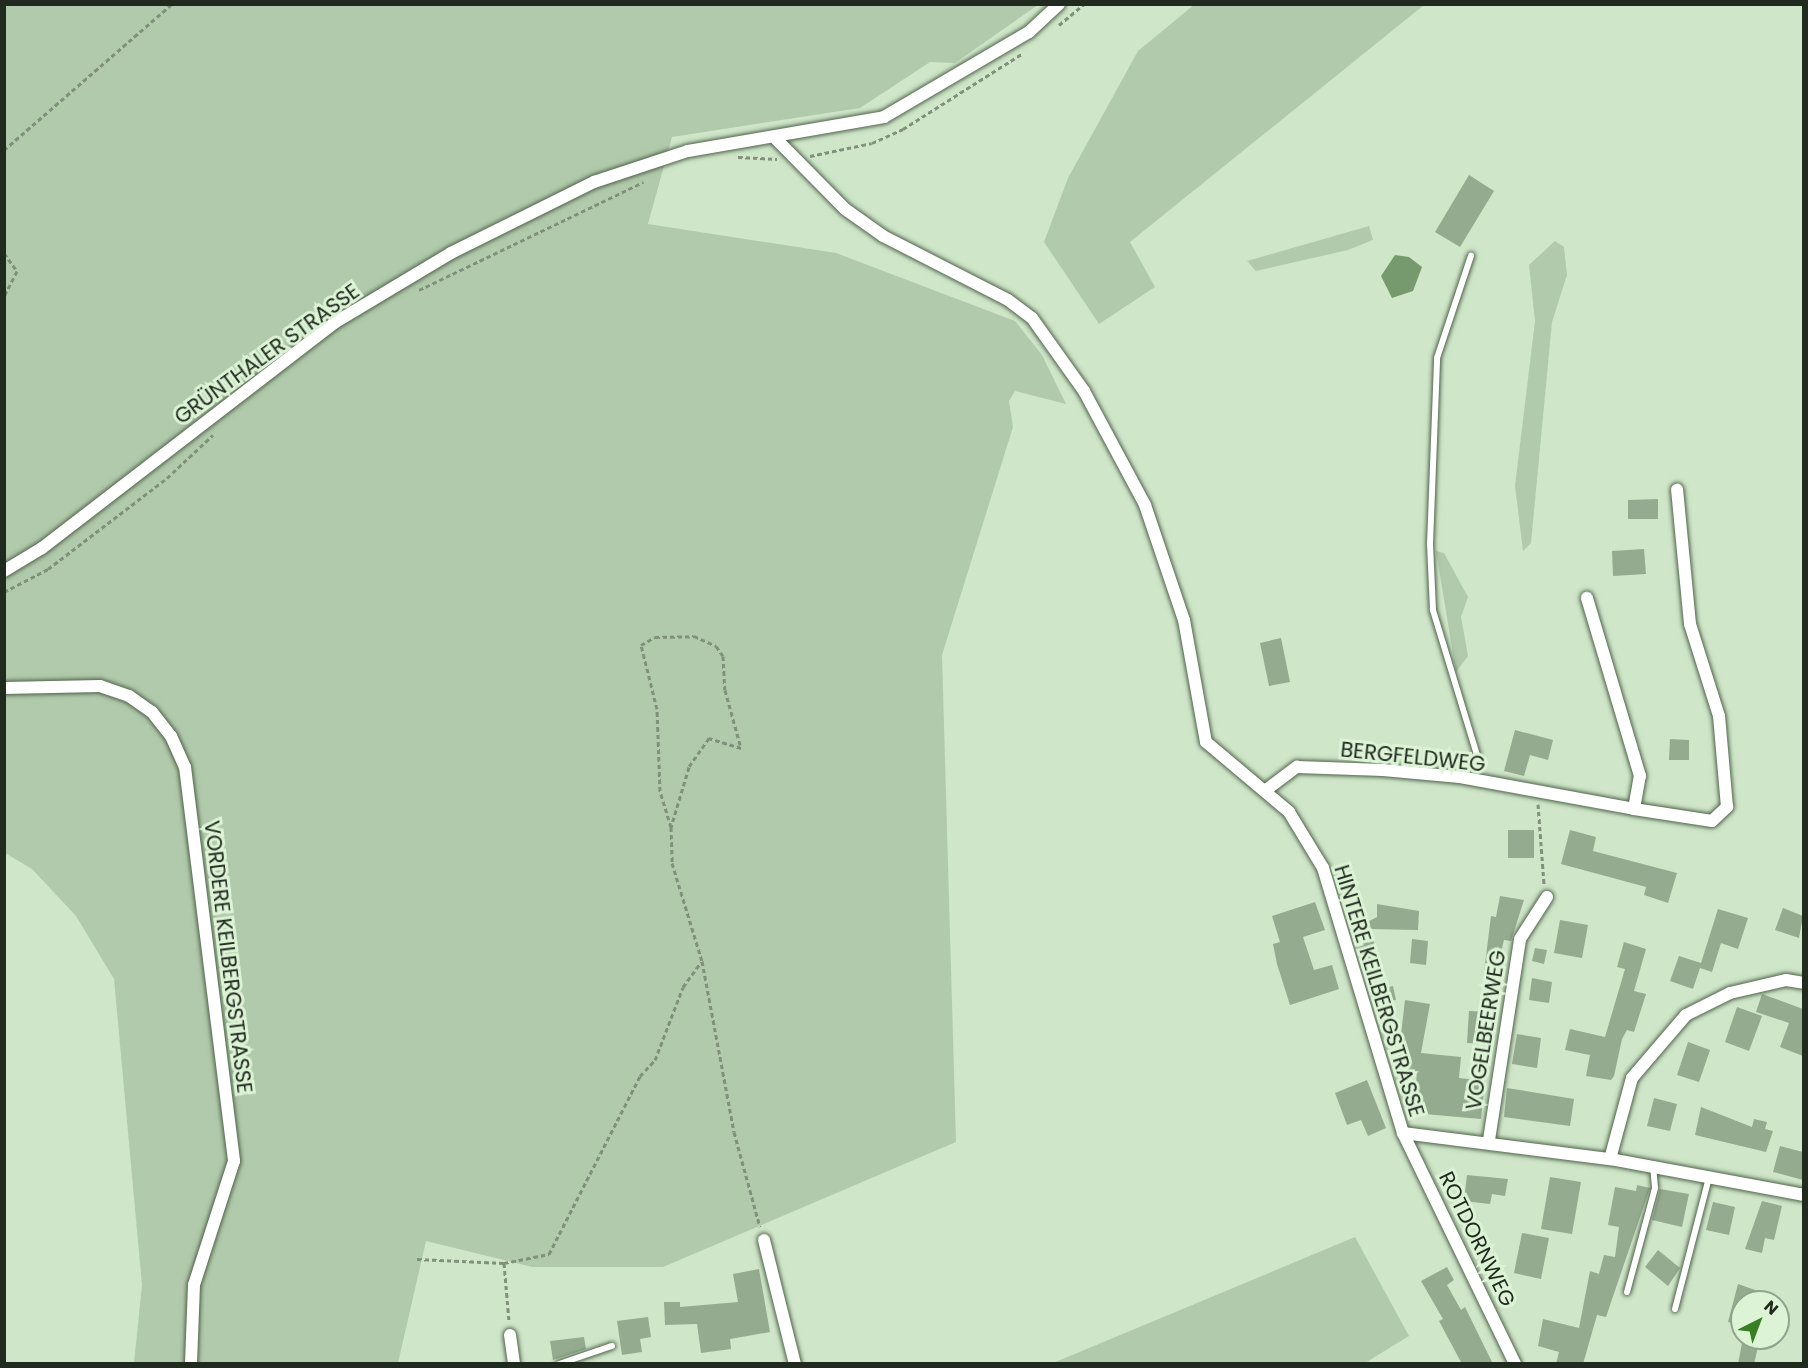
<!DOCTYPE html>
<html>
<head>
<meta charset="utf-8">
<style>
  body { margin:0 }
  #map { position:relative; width:1808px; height:1368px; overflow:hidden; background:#cfe6c9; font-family:Poppins,sans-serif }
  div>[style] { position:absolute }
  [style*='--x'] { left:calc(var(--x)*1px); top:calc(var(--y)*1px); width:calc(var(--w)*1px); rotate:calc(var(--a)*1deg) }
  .green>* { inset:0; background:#b2caac }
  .water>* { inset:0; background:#76996d }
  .building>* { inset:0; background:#95ab8f }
  .path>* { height:3px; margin-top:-1.5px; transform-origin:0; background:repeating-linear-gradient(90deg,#80907b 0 4.5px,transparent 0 7.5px) }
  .roads { filter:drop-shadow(0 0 2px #4f634a) drop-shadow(0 0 2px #4f634a) }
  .lane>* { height:6px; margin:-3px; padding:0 3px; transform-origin:3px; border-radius:3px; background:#fff }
  .street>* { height:12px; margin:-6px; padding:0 6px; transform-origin:6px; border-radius:6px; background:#fff }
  span { translate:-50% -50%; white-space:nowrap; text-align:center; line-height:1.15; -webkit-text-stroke:6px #dcf3d6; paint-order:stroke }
  .street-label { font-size:21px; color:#212a1f }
  .frame { position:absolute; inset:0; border:6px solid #212a1f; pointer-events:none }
  .north { position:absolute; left:1730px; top:1290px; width:60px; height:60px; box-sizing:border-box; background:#dcf3d6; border:2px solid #91a38d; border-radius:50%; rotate:42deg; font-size:16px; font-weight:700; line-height:24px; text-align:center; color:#212a1f }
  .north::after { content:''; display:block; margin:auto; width:21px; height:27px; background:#387e23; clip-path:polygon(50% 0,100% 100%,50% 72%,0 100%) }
</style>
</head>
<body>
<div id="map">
  <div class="green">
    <div style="clip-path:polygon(1195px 4px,1424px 5px,1130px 242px,1155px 287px,1099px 324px,1044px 242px,1068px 178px,1138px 51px)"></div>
    <div style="clip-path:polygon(5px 5px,1038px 5px,955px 63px,930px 62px,860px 108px,672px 137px,648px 224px,836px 253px,1015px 321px,1042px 355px,1066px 404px,1015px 391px,1009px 401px,1013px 427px,942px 655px,956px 1142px,663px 1267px,532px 1267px,426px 1241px,398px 1363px,134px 1363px,142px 1285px,114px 979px,76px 916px,32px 869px,5px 853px)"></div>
    <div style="clip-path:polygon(1369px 226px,1373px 240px,1348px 250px,1256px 271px,1247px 261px)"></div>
    <div style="clip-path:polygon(1555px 241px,1564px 247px,1567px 275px,1552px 322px,1531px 543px,1523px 551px,1515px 486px,1535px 321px,1529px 265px)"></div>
    <div style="clip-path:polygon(1436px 551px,1444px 553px,1468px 597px,1461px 617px,1468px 656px,1456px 672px)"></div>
    <div style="clip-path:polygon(1355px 1237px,1409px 1336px,1365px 1363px,1053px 1363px)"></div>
  </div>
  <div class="water">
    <div style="clip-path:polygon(1395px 255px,1409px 257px,1422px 267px,1413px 291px,1392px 298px,1381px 276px)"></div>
  </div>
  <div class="building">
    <div style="clip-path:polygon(1469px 175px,1494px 191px,1460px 247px,1435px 232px)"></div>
    <div style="clip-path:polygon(1658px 499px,1658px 519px,1628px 519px,1628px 500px)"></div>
    <div style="clip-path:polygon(1644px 549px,1646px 574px,1613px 576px,1612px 551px)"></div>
    <div style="clip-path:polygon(1281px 638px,1290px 682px,1269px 686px,1260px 643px)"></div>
    <div style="clip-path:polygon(1515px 730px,1553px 740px,1548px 760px,1530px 755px,1524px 776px,1504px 771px)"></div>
    <div style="clip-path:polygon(1670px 739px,1689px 740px,1689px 760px,1669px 760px)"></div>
    <div style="clip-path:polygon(1508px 830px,1534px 830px,1534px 858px,1508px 858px)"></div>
    <div style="clip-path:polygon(1570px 830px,1596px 837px,1593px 851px,1677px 873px,1668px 903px,1644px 895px,1646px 887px,1561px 864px)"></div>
    <div style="clip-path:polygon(1500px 896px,1524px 900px,1511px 941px,1504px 940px,1496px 974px,1484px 972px,1491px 916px,1496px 917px)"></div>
    <div style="clip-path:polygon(1315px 902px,1325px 930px,1303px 937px,1314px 970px,1332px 965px,1339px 989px,1290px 1005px,1277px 964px,1273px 944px,1280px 942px,1272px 916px)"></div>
    <div style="clip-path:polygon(1377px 904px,1419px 911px,1418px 930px,1371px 929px,1378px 959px,1366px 966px,1357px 948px,1364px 945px,1354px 929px,1377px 917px)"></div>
    <div style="clip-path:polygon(1783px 908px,1803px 916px,1799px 938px,1775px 930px)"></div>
    <div style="clip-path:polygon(1718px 909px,1748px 918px,1738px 949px,1721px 943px,1712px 972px,1700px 968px,1693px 989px,1670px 981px,1679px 956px,1701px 963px)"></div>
    <div style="clip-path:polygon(1560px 920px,1588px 925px,1582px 958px,1554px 953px)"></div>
    <div style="clip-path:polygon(1412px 939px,1428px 941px,1426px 965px,1410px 963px)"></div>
    <div style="clip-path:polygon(1624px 942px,1646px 949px,1634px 991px,1646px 994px,1634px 1032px,1627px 1030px,1622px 1039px,1614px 1076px,1611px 1080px,1586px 1076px,1590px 1055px,1565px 1050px,1570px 1029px,1605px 1037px,1625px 969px,1617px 967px)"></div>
    <div style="clip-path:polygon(1535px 948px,1547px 950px,1544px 964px,1532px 961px)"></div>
    <div style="clip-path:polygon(1532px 978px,1552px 982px,1549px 1003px,1529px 1000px)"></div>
    <div style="clip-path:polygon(1393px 986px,1396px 1000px,1383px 1002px,1380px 989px)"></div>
    <div style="clip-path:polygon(1762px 994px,1803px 1009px,1803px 1056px,1780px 1047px,1789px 1023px,1756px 1012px)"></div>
    <div style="clip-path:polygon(1405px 1000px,1430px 1004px,1421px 1053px,1461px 1057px,1459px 1078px,1485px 1081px,1481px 1119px,1413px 1113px,1417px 1072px,1397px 1069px)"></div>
    <div style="clip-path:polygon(1737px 1007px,1762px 1016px,1749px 1051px,1725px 1042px)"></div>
    <div style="clip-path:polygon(1469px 1011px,1490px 1012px,1488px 1044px,1467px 1043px)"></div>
    <div style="clip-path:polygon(1517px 1034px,1541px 1038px,1537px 1068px,1512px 1064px)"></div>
    <div style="clip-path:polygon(1688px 1042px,1710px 1050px,1699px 1082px,1677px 1075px)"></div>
    <div style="clip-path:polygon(1367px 1080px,1386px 1128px,1368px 1136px,1361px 1120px,1347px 1125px,1335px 1093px)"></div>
    <div style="clip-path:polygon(1507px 1088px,1574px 1099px,1570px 1126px,1504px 1117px)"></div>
    <div style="clip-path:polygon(1654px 1098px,1677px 1104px,1670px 1131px,1647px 1126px)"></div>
    <div style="clip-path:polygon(1701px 1107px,1752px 1127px,1754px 1119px,1767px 1122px,1765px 1129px,1773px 1131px,1766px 1152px,1695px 1135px)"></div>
    <div style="clip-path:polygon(1780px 1146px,1803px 1152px,1803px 1180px,1773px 1172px)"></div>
    <div style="clip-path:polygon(1467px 1175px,1508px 1179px,1505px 1196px,1492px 1194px,1490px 1204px,1464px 1201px)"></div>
    <div style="clip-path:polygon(1550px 1177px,1581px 1182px,1572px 1234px,1541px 1229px)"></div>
    <div style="clip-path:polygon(1637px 1185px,1650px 1188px,1606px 1317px,1597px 1315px,1583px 1364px,1556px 1364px,1559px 1352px,1538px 1346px,1543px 1319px,1579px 1328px,1590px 1271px,1599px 1274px,1604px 1255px,1615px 1257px,1619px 1227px,1608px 1225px,1615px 1187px,1636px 1191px)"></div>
    <div style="clip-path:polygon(1660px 1189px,1689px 1194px,1682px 1227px,1652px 1220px)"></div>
    <div style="clip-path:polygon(1762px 1201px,1782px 1206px,1774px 1240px,1765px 1238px,1762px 1253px,1745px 1249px)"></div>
    <div style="clip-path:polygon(1713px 1202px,1735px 1207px,1729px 1235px,1706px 1230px)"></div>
    <div style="clip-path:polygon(1522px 1233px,1549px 1238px,1541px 1279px,1514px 1273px)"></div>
    <div style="clip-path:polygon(1658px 1250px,1680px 1268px,1668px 1286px,1645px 1267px)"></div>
    <div style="clip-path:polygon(1447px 1267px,1454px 1280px,1447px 1285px,1461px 1310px,1465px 1307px,1493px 1364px,1462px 1364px,1439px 1321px,1443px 1319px,1421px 1281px)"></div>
    <div style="clip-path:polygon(759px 1269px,770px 1332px,730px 1339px,731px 1349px,701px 1353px,697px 1324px,665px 1325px,664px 1302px,680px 1302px,680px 1307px,738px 1302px,733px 1274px)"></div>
    <div style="clip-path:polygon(1738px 1284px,1778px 1298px,1777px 1302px,1742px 1302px,1742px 1325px,1728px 1322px)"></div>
    <div style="clip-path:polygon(648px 1317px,651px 1337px,640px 1339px,642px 1352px,622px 1355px,617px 1321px)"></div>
    <div style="clip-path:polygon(584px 1337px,586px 1349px,553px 1360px,550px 1341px)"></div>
    <div style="clip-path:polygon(1742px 1343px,1758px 1347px,1754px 1364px,1738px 1364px)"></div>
  </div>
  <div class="path">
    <div style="--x:1059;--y:25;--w:33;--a:-40"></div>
    <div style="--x:4;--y:150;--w:223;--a:-41"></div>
    <div style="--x:810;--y:156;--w:63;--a:-11.8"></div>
    <div style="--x:872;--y:143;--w:34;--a:-24"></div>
    <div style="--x:903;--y:129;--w:142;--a:-32.3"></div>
    <div style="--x:738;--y:157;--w:39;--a:3"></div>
    <div style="--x:4;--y:253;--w:22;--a:54"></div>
    <div style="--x:17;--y:271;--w:29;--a:117"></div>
    <div style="--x:419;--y:290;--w:249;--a:-25.7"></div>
    <div style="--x:4;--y:592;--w:50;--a:-27.6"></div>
    <div style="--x:48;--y:569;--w:150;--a:-37.4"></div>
    <div style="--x:167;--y:478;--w:63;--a:-43.1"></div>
    <div style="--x:1538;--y:804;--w:80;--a:85.7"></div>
    <div style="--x:671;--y:827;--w:38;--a:-107"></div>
    <div style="--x:660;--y:791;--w:82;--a:-92.1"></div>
    <div style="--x:657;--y:709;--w:66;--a:-104"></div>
    <div style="--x:641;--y:645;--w:16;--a:-30"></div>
    <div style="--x:655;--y:637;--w:39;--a:-1"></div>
    <div style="--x:694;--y:636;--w:24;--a:24"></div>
    <div style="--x:716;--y:646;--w:12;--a:55"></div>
    <div style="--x:723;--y:656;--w:34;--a:87"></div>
    <div style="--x:725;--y:690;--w:60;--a:74.6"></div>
    <div style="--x:741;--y:748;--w:34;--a:-163"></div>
    <div style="--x:709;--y:738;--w:35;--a:125"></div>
    <div style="--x:689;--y:767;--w:63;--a:106.7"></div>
    <div style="--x:671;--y:827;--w:36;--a:88"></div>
    <div style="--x:672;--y:863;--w:102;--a:73"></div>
    <div style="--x:702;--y:961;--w:174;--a:79.4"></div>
    <div style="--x:734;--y:1132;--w:98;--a:74.7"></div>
    <div style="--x:417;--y:1259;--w:87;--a:2.6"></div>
    <div style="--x:504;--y:1263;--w:46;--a:-11.3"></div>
    <div style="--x:549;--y:1254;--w:200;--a:-62.9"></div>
    <div style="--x:640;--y:1076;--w:22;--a:-47"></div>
    <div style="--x:655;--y:1060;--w:78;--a:-69"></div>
    <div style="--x:683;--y:987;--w:31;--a:-54"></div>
    <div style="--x:504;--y:1263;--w:58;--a:85.1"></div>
  </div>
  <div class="roads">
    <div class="lane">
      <div style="--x:1460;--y:777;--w:28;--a:-52"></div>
      <div style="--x:1477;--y:755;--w:152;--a:-106.9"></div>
      <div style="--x:1433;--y:610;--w:66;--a:-92.6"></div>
      <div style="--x:1430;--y:544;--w:186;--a:-87.8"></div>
      <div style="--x:1437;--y:358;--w:108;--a:-71.6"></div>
      <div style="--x:1627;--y:1292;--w:108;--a:-74.9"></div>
      <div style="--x:1655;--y:1188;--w:21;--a:-95"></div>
      <div style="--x:1675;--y:1309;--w:135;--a:-75.5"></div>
      <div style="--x:559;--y:1364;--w:56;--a:-18.8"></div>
    </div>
    <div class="street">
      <div style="--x:776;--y:139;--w:98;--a:45.4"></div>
      <div style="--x:845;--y:209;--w:47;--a:35.4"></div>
      <div style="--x:883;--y:236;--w:140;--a:27.1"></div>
      <div style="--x:1008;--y:300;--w:30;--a:37"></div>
      <div style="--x:1032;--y:318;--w:90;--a:54.5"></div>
      <div style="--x:1084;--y:391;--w:129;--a:61.8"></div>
      <div style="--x:1145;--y:505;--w:121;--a:71.3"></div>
      <div style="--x:1184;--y:620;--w:124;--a:79.8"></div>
      <div style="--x:1206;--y:742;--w:109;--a:40.1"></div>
      <div style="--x:1289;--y:812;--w:66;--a:58.7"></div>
      <div style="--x:1323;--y:868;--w:277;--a:73.2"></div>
      <div style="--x:1403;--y:1133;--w:257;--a:64.1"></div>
      <div style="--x:4;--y:571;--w:44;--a:-31.2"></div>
      <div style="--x:42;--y:548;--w:369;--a:-37.6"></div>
      <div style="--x:334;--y:323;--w:136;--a:-30.9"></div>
      <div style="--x:451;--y:253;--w:160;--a:-26.4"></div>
      <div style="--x:594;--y:182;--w:99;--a:-18.3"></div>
      <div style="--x:688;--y:151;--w:199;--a:-9.8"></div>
      <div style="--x:884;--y:117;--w:168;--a:-30.4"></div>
      <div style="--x:1029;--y:32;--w:41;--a:-43"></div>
      <div style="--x:4;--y:688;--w:96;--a:-1.2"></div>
      <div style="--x:100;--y:686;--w:31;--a:19"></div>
      <div style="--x:129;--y:696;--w:28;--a:35"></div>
      <div style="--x:152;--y:712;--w:31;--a:52"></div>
      <div style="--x:171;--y:736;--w:34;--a:66"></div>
      <div style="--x:185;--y:767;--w:397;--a:82.9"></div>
      <div style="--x:234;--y:1161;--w:130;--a:107.9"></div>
      <div style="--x:194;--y:1285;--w:79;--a:92.2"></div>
      <div style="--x:1266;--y:790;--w:39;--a:-37"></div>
      <div style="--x:1297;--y:767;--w:86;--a:2"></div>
      <div style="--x:1383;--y:770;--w:77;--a:5.2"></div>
      <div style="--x:1460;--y:777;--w:177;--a:10.4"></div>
      <div style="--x:1634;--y:809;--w:34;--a:-80"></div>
      <div style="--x:1640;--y:776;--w:186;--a:-106.6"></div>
      <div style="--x:1634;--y:809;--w:79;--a:8.7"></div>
      <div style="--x:1712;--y:821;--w:21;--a:-43"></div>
      <div style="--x:1727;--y:807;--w:91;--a:-95"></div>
      <div style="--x:1719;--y:716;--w:96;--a:-107.5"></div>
      <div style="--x:1690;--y:624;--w:135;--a:-95.5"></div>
      <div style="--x:1403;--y:1133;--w:209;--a:7.2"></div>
      <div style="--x:1610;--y:1159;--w:197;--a:10.5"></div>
      <div style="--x:1489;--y:1140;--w:203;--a:-81.2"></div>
      <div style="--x:1520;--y:939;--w:50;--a:-57.3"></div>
      <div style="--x:1610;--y:1159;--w:84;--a:-74.8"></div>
      <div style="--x:1632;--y:1078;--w:83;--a:-49.4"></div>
      <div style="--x:1686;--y:1015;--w:49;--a:-26.6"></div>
      <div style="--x:1730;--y:993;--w:57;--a:-13.1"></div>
      <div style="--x:1786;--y:980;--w:18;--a:9"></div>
      <div style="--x:764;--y:1240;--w:128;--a:76"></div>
      <div style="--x:510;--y:1335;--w:29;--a:82"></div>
    </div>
  </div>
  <div class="street-label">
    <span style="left:267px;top:354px;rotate:-36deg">GRÜNTHALER STRASSE</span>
    <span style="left:1413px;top:757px;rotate:6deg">BERGFELDWEG</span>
    <span style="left:228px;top:957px;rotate:83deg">VORDERE KEILBERGSTRASSE</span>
    <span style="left:1379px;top:991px;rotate:73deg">HINTERE KEILBERGSTRASSE</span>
    <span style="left:1486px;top:1030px;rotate:-81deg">VOGELBEERWEG</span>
    <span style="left:1477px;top:1239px;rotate:64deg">ROTDORNWEG</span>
  </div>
  <div class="frame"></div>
  <div class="north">N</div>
</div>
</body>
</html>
